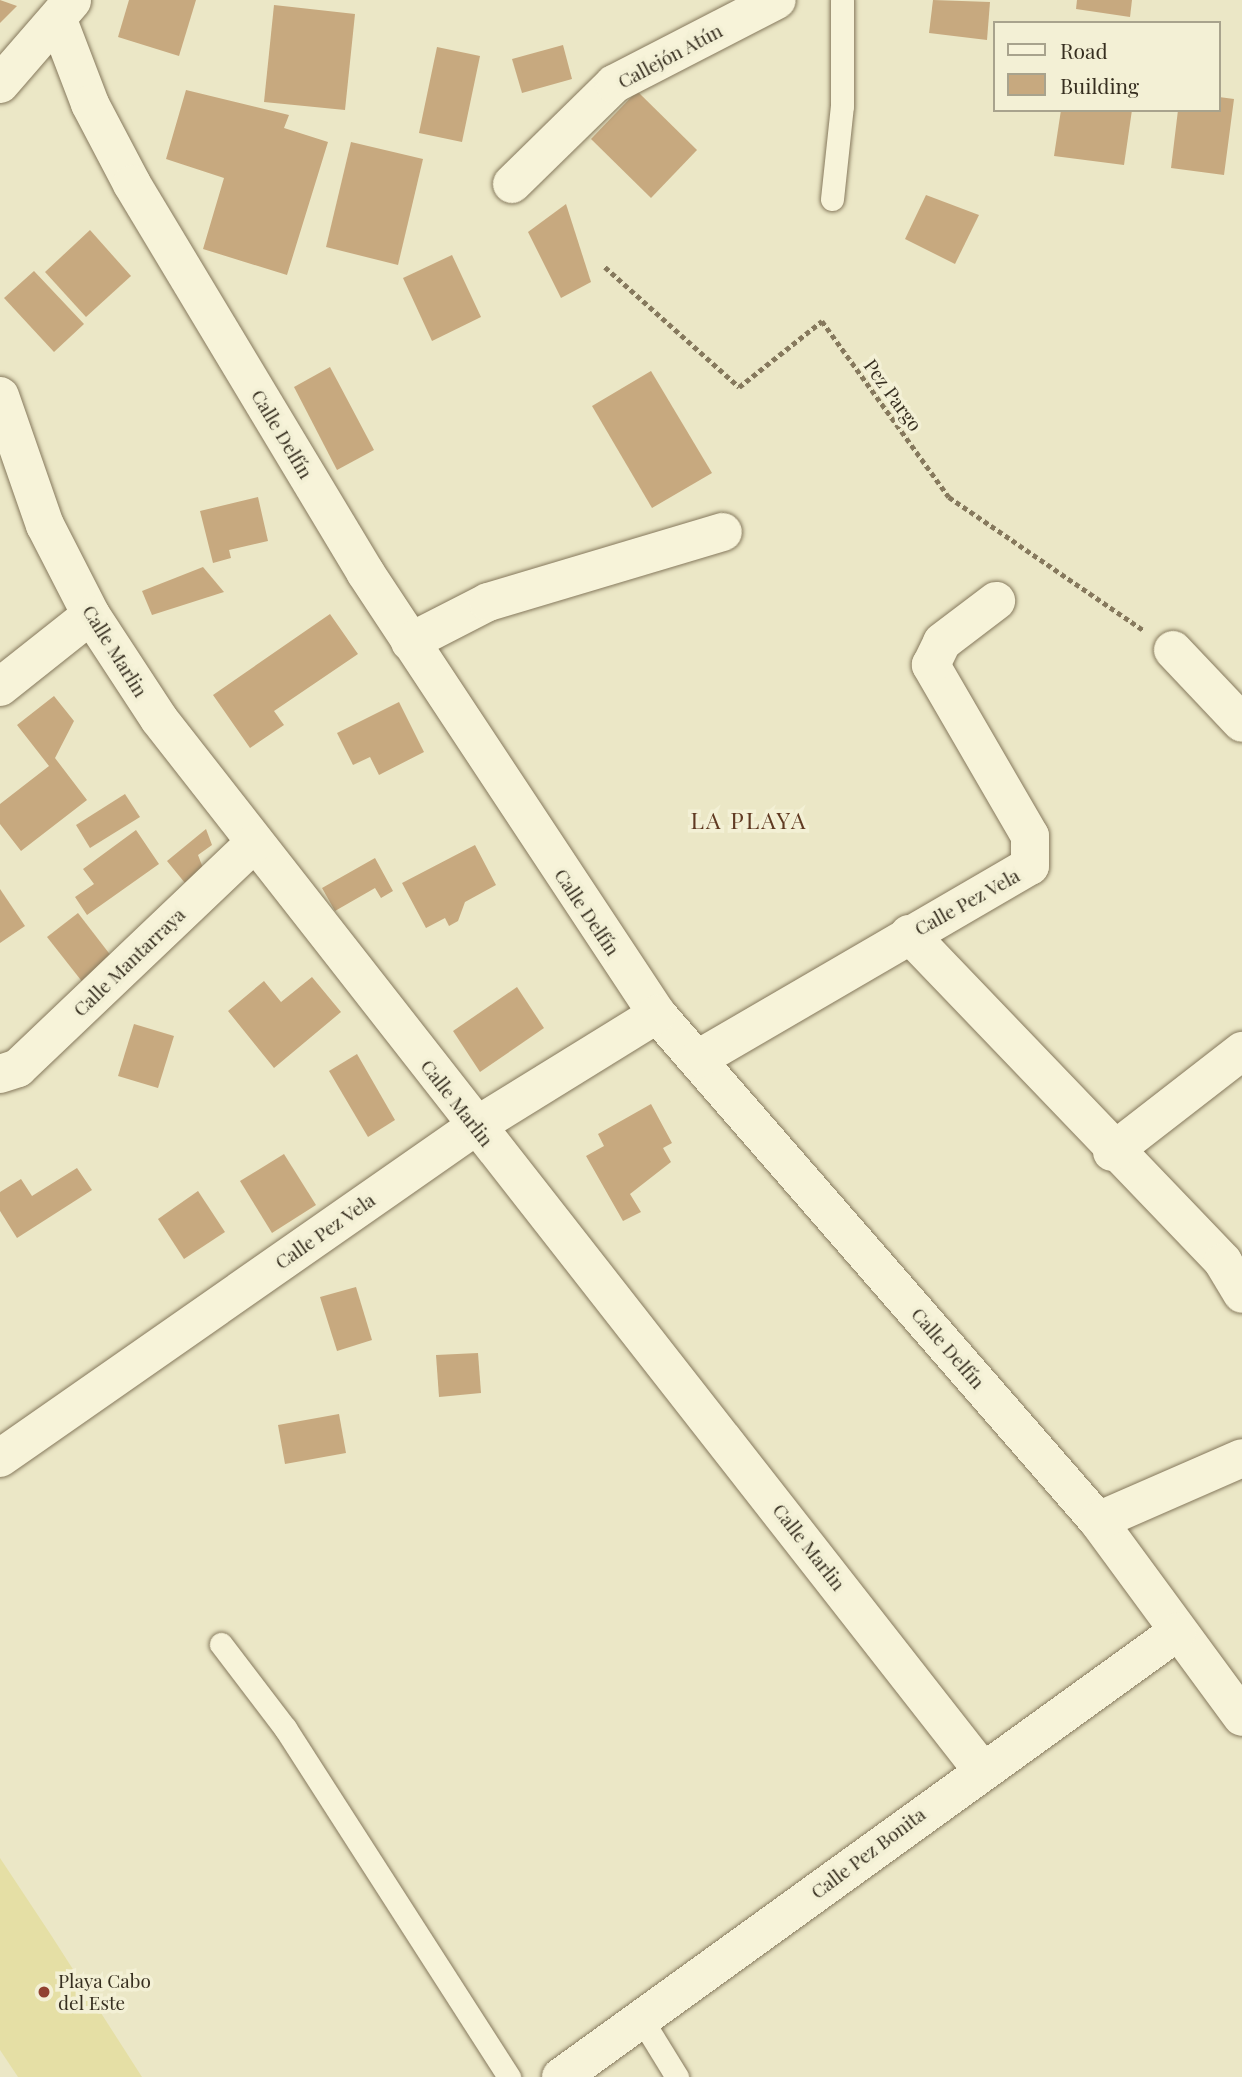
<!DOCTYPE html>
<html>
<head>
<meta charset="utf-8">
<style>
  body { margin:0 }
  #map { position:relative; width:1242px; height:2077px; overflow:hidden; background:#ebe7c6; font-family:"Playfair Display",serif }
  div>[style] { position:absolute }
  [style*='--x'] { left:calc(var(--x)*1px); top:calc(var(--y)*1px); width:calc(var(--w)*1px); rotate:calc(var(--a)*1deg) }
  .sand>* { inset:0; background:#e5dfa5 }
  .building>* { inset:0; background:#c7a97f }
  .path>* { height:4.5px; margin-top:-2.25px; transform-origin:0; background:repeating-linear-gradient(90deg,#86795d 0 5px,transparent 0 8.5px) }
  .roads { filter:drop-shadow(0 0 2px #86795d) drop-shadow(0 0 2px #86795d) }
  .service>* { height:23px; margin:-11.5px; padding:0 11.5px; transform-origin:11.5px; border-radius:11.5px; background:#f7f3d9 }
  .minor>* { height:38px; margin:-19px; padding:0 19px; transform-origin:19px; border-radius:19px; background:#f7f3d9 }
  .dots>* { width:19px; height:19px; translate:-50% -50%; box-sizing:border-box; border:4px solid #f3f0d5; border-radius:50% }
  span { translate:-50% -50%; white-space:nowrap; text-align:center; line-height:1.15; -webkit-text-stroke:7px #f3f0d5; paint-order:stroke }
  .street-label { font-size:19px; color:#372f20 }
  .poi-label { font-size:19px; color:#372f20 }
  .left { translate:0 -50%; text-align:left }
  .quarter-label { font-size:23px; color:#603a22; letter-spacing:2px }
  .legend { position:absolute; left:993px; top:21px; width:228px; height:91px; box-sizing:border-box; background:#f3f0d5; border:2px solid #a8a38d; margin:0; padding:9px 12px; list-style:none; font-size:21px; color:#372f20 }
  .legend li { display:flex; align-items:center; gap:14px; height:35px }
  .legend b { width:35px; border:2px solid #a8a38d }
</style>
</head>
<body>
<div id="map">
  <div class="sand">
    <div style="clip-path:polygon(0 1858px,51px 1935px,142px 2077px,18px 2077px,0 2050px)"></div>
  </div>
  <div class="building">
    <div style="clip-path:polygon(0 0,17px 6px,0 23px)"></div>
    <div style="clip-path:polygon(129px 0,196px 0,179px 56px,118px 37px)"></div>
    <div style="clip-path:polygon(933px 0,990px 2px,987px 40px,929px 33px)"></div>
    <div style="clip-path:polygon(1077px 0,1132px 0,1130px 17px,1076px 9px)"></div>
    <div style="clip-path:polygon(274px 5px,355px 14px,345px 110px,264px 102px)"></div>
    <div style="clip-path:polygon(563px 45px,572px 79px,522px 93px,512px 59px)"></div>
    <div style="clip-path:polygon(437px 47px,480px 56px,462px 142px,419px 133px)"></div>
    <div style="clip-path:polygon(186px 90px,289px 115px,284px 128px,328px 142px,287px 275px,203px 249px,224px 178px,166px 159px)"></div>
    <div style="clip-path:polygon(637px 91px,697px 150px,651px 198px,591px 139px)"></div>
    <div style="clip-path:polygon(1219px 97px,1234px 99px,1224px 175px,1171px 168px,1178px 110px,1219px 110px)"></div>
    <div style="clip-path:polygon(1061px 110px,1132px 110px,1124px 165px,1054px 156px)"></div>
    <div style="clip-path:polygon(351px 142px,423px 159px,398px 265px,326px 247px)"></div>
    <div style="clip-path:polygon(926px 195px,979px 215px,955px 264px,905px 239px)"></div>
    <div style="clip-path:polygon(566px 204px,591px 282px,561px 298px,528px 232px)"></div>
    <div style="clip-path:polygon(90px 230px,131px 276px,86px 317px,45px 272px)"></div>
    <div style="clip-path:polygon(452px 255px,481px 317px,432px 341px,403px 278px)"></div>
    <div style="clip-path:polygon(34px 271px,84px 324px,54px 352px,4px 298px)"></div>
    <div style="clip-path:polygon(330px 367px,374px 450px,337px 470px,294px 387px)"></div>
    <div style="clip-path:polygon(651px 371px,712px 473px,652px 508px,592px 406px)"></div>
    <div style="clip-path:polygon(258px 497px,268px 541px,229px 550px,231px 558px,213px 563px,200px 511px)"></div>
    <div style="clip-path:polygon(203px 567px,224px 592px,152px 615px,142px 591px)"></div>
    <div style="clip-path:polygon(330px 614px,358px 654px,274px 711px,284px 725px,250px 748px,213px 695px)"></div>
    <div style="clip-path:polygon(54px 696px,74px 721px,55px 758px,87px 800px,21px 851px,0 824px,0 804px,49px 766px,17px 725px)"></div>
    <div style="clip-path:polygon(399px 702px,424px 752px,379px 775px,370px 757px,353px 765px,337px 733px)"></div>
    <div style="clip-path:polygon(125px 794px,140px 817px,90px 848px,76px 825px)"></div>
    <div style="clip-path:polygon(206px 829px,212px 845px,198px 855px,203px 868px,185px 883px,167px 861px)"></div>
    <div style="clip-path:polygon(136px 830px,159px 864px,87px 915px,75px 897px,94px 884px,83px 869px)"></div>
    <div style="clip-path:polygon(475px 845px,496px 885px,465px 902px,458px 921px,449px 926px,445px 918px,426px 928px,402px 883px)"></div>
    <div style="clip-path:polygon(375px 858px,393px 891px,381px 898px,375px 888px,335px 911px,322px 888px)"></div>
    <div style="clip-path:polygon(0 889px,25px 926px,0 943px)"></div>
    <div style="clip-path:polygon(78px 913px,115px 961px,84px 984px,47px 937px)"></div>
    <div style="clip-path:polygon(312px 977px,341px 1012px,274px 1068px,228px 1011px,264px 981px,281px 1002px)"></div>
    <div style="clip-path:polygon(517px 987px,544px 1028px,480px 1072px,453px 1031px)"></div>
    <div style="clip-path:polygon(134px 1024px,174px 1036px,158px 1088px,118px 1076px)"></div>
    <div style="clip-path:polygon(357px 1054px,395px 1120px,368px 1137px,329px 1071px)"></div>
    <div style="clip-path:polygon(651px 1104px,672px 1143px,663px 1148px,671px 1162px,630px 1194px,641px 1212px,623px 1221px,586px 1156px,604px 1146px,598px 1134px)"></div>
    <div style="clip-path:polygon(284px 1154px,316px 1205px,272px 1233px,240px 1181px)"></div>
    <div style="clip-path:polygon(77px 1168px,92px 1190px,17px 1238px,0 1211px,0 1192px,21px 1179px,32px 1196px)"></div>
    <div style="clip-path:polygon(198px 1191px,225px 1232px,184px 1259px,158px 1219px)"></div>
    <div style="clip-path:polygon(356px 1287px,372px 1340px,337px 1351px,320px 1297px)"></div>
    <div style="clip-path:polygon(478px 1353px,481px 1393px,439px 1397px,436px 1355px)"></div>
    <div style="clip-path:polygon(339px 1414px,346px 1453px,285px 1464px,278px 1425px)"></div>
  </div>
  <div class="path">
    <div style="--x:605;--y:267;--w:180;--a:41.8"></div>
    <div style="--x:739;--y:387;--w:106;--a:-38.5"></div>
    <div style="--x:822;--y:321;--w:217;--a:54.2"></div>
    <div style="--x:949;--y:497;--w:235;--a:34.4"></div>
  </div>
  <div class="roads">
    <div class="service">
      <div style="--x:832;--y:199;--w:94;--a:-83.9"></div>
      <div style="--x:842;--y:106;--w:106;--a:-90"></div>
      <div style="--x:221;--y:1644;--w:106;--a:52.7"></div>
      <div style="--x:285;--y:1728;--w:415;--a:57.3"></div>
      <div style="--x:642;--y:2020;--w:67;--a:58.4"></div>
    </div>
    <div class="minor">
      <div style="--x:58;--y:20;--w:90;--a:69.1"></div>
      <div style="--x:90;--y:104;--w:90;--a:62.3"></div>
      <div style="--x:132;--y:184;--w:453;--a:59"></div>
      <div style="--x:365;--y:572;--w:530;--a:56.55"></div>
      <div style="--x:657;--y:1014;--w:672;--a:48.98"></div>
      <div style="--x:1098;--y:1521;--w:243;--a:53.7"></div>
      <div style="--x:0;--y:84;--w:110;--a:-49.1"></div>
      <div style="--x:512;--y:184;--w:143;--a:-44.4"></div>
      <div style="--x:614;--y:84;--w:183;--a:-27.3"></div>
      <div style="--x:0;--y:396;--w:137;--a:70.8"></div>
      <div style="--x:45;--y:525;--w:101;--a:62.9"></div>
      <div style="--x:91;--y:615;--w:124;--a:56.8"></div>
      <div style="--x:159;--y:719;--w:1333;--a:51.94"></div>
      <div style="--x:410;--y:642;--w:88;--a:-27.1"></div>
      <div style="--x:488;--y:602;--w:245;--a:-16.6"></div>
      <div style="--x:1173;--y:650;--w:100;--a:46.6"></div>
      <div style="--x:0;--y:687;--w:116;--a:-38.4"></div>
      <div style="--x:909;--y:934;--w:454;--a:46.2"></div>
      <div style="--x:1223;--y:1262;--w:37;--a:59"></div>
      <div style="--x:698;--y:1059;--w:384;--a:-30.2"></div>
      <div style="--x:1030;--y:866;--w:30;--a:-90"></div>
      <div style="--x:1030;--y:836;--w:198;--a:-120.1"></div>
      <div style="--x:931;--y:665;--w:25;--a:-64"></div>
      <div style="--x:942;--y:642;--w:68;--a:-37.2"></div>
      <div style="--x:0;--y:1074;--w:19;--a:-18"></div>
      <div style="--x:18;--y:1068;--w:326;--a:-43.6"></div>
      <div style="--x:1112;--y:1152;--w:165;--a:-37.8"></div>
      <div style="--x:0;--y:1458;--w:580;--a:-34.89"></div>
      <div style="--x:476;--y:1126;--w:213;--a:-31.7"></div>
      <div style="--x:1098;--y:1521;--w:157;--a:-23.6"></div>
      <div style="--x:561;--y:2077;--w:760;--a:-35.84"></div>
    </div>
  </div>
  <div class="dots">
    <div style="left:44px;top:1992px;background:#904131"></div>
  </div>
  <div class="street-label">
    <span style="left:670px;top:56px;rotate:-28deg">Callejón Atún</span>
    <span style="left:893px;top:395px;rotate:54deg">Pez Pargo</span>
    <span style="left:282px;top:434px;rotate:59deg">Calle Delfín</span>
    <span style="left:115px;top:651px;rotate:58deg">Calle Marlin</span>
    <span style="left:967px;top:902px;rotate:-29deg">Calle Pez Vela</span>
    <span style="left:587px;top:912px;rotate:56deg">Calle Delfín</span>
    <span style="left:129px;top:962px;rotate:-44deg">Calle Mantarraya</span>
    <span style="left:457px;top:1103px;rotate:52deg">Calle Marlin</span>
    <span style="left:325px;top:1231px;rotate:-35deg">Calle Pez Vela</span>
    <span style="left:948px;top:1348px;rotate:49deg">Calle Delfín</span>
    <span style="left:809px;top:1547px;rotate:52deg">Calle Marlin</span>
    <span style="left:868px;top:1853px;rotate:-37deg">Calle Pez Bonita</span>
  </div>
  <div class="poi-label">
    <span class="left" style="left:58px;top:1992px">Playa Cabo<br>del Este</span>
  </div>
  <div class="quarter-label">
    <span style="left:749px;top:820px">LA PLAYA</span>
  </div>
  <ul class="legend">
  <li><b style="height:9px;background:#f7f3d9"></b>Road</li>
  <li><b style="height:19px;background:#c7a97f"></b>Building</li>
  </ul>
</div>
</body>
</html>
